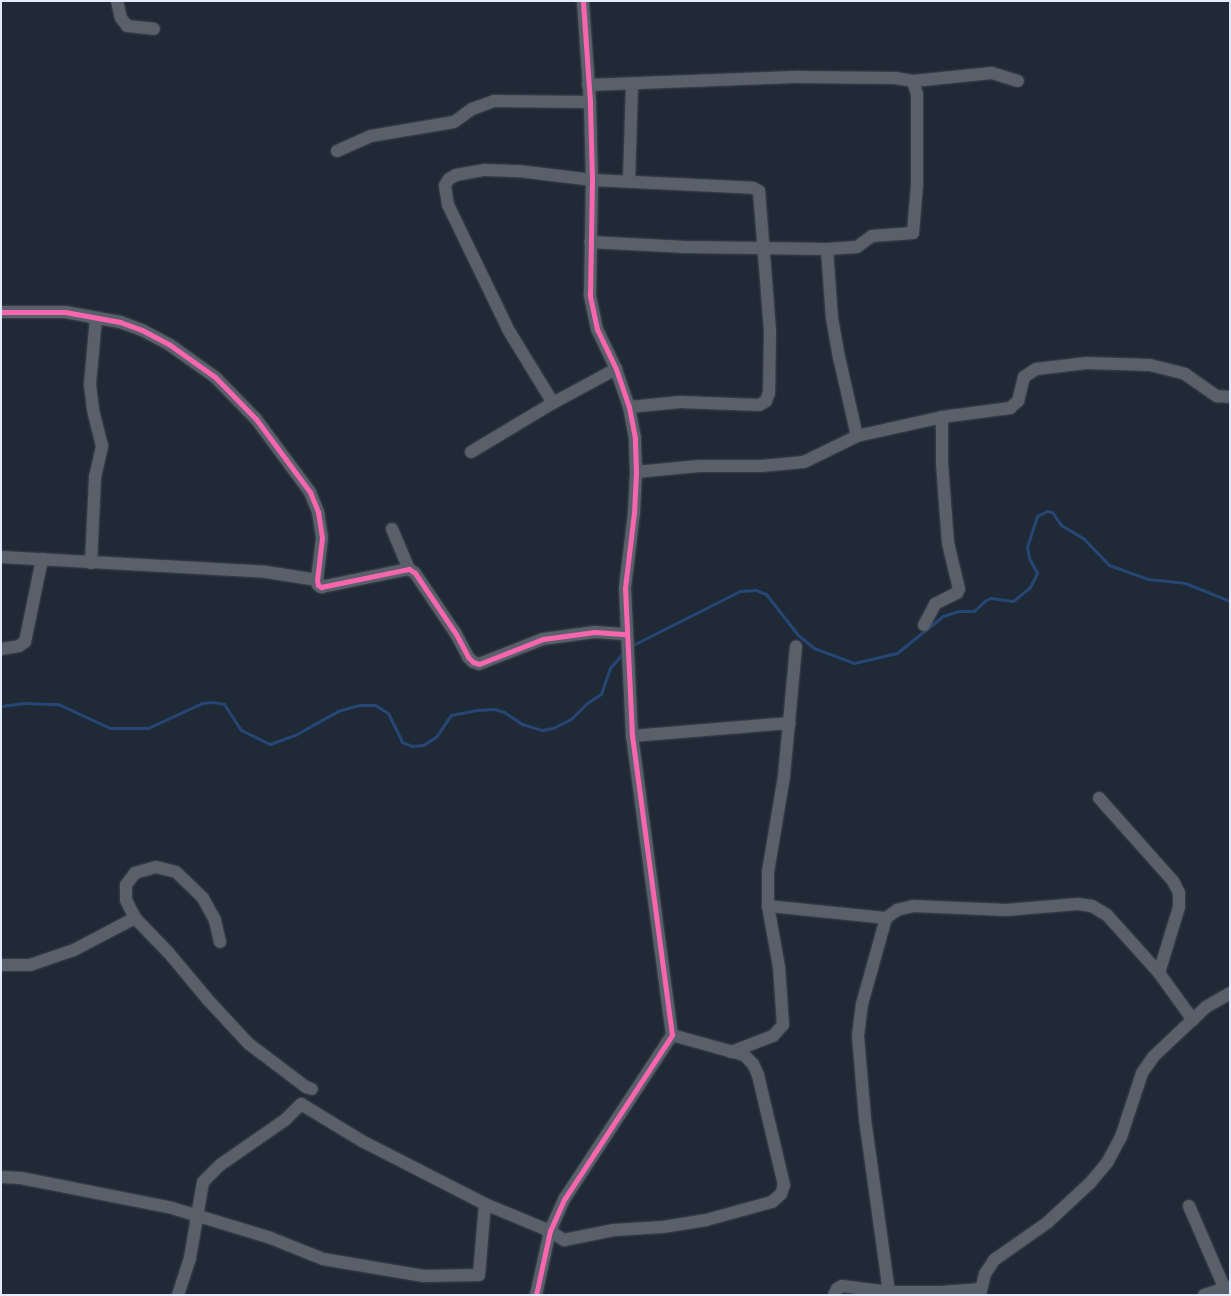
<!DOCTYPE html>
<html>
<head>
<meta charset="utf-8">
<style>
  body { margin:0 }
  #map { position:relative; width:1231px; height:1296px; overflow:hidden; background:#202936; font-family:"PT Sans",sans-serif }
  div>[style] { position:absolute }
  [style*='--x'] { left:calc(var(--x)*1px); top:calc(var(--y)*1px); width:calc(var(--w)*1px); rotate:calc(var(--a)*1deg) }
  .stream>* { height:3px; margin:-1.5px; padding:0 1.5px; transform-origin:1.5px; border-radius:1.5px; background:#264775 }
  .roads { filter:drop-shadow(0 0 1px #3f4551) drop-shadow(0 0 1px #3f4551) }
  .street>* { height:12px; margin:-6px; padding:0 6px; transform-origin:6px; border-radius:6px; background:#5a606a }
  .cycleway>* { height:5px; margin:-2.5px; padding:0 2.5px; transform-origin:2.5px; border-radius:2.5px; background:#f766af }
  span { translate:-50% -50%; white-space:nowrap; text-align:center; line-height:1.15; -webkit-text-stroke:4px #18283e; paint-order:stroke }
  .frame { position:absolute; inset:0; border:2px solid #e1ebfb; pointer-events:none }
</style>
</head>
<body>
<div id="map">
  <div class="stream">
    <div style="--x:631;--y:646;--w:122;--a:-26.8"></div>
    <div style="--x:740;--y:591;--w:16;--a:-4"></div>
    <div style="--x:756;--y:590;--w:11;--a:22"></div>
    <div style="--x:766;--y:594;--w:52;--a:52"></div>
    <div style="--x:798;--y:635;--w:21;--a:39"></div>
    <div style="--x:814;--y:648;--w:43;--a:20.6"></div>
    <div style="--x:854;--y:663;--w:44;--a:-13.1"></div>
    <div style="--x:897;--y:653;--w:59;--a:-38.8"></div>
    <div style="--x:943;--y:616;--w:16;--a:-18"></div>
    <div style="--x:958;--y:611;--w:16;--a:0"></div>
    <div style="--x:974;--y:611;--w:16;--a:-43"></div>
    <div style="--x:986;--y:600;--w:5;--a:-22"></div>
    <div style="--x:991;--y:598;--w:22;--a:8"></div>
    <div style="--x:1013;--y:601;--w:22;--a:-39"></div>
    <div style="--x:1030;--y:587;--w:16;--a:-63"></div>
    <div style="--x:1037;--y:573;--w:17;--a:-118"></div>
    <div style="--x:1029;--y:558;--w:11;--a:-100"></div>
    <div style="--x:1027;--y:547;--w:33;--a:-72"></div>
    <div style="--x:1037;--y:516;--w:11;--a:-27"></div>
    <div style="--x:1047;--y:511;--w:5;--a:11"></div>
    <div style="--x:1052;--y:512;--w:16;--a:55"></div>
    <div style="--x:1061;--y:525;--w:27;--a:31"></div>
    <div style="--x:1084;--y:539;--w:36;--a:46"></div>
    <div style="--x:1109;--y:565;--w:41;--a:19.7"></div>
    <div style="--x:1148;--y:579;--w:37;--a:6"></div>
    <div style="--x:1185;--y:583;--w:48;--a:21.8"></div>
    <div style="--x:1;--y:706;--w:24;--a:-7"></div>
    <div style="--x:25;--y:703;--w:33;--a:2"></div>
    <div style="--x:58;--y:704;--w:57;--a:24.8"></div>
    <div style="--x:110;--y:728;--w:38;--a:0"></div>
    <div style="--x:148;--y:728;--w:60;--a:-24.8"></div>
    <div style="--x:202;--y:703;--w:11;--a:-5"></div>
    <div style="--x:213;--y:702;--w:11;--a:10"></div>
    <div style="--x:224;--y:704;--w:31;--a:57"></div>
    <div style="--x:241;--y:730;--w:32;--a:26"></div>
    <div style="--x:270;--y:744;--w:27;--a:-20"></div>
    <div style="--x:295;--y:735;--w:49;--a:-29.2"></div>
    <div style="--x:338;--y:711;--w:22;--a:-16"></div>
    <div style="--x:359;--y:705;--w:16;--a:0"></div>
    <div style="--x:375;--y:705;--w:15;--a:32"></div>
    <div style="--x:388;--y:713;--w:32;--a:64"></div>
    <div style="--x:402;--y:742;--w:11;--a:22"></div>
    <div style="--x:412;--y:746;--w:11;--a:-5"></div>
    <div style="--x:423;--y:745;--w:15;--a:-32"></div>
    <div style="--x:436;--y:737;--w:27;--a:-56"></div>
    <div style="--x:451;--y:715;--w:26;--a:-11"></div>
    <div style="--x:477;--y:710;--w:17;--a:-3"></div>
    <div style="--x:494;--y:709;--w:10;--a:17"></div>
    <div style="--x:504;--y:712;--w:22;--a:34"></div>
    <div style="--x:522;--y:724;--w:21;--a:17"></div>
    <div style="--x:542;--y:730;--w:11;--a:-10"></div>
    <div style="--x:553;--y:728;--w:20;--a:-27"></div>
    <div style="--x:571;--y:719;--w:23;--a:-45"></div>
    <div style="--x:587;--y:703;--w:17;--a:-33"></div>
    <div style="--x:601;--y:694;--w:28;--a:-71"></div>
    <div style="--x:610;--y:668;--w:21;--a:-49"></div>
  </div>
  <div class="roads">
    <div class="street">
      <div style="--x:117;--y:1;--w:17;--a:77"></div>
      <div style="--x:121;--y:18;--w:10;--a:53"></div>
      <div style="--x:127;--y:26;--w:27;--a:6"></div>
      <div style="--x:913;--y:81;--w:79;--a:-5.8"></div>
      <div style="--x:992;--y:73;--w:27;--a:17"></div>
      <div style="--x:588;--y:85;--w:212;--a:-2.2"></div>
      <div style="--x:800;--y:77;--w:95;--a:0.6"></div>
      <div style="--x:895;--y:78;--w:18;--a:9"></div>
      <div style="--x:913;--y:81;--w:14;--a:73"></div>
      <div style="--x:917;--y:94;--w:91;--a:90"></div>
      <div style="--x:917;--y:185;--w:48;--a:94.8"></div>
      <div style="--x:913;--y:233;--w:41;--a:175.8"></div>
      <div style="--x:872;--y:236;--w:19;--a:144"></div>
      <div style="--x:857;--y:247;--w:30;--a:176"></div>
      <div style="--x:827;--y:249;--w:142;--a:-179.2"></div>
      <div style="--x:685;--y:247;--w:95;--a:-177"></div>
      <div style="--x:337;--y:151;--w:37;--a:-24"></div>
      <div style="--x:371;--y:136;--w:84;--a:-9.6"></div>
      <div style="--x:454;--y:122;--w:22;--a:-36"></div>
      <div style="--x:472;--y:109;--w:23;--a:-20"></div>
      <div style="--x:494;--y:101;--w:96;--a:0.6"></div>
      <div style="--x:629;--y:181;--w:97;--a:-88.2"></div>
      <div style="--x:827;--y:249;--w:69;--a:85.9"></div>
      <div style="--x:832;--y:318;--w:40;--a:80"></div>
      <div style="--x:839;--y:357;--w:81;--a:77.2"></div>
      <div style="--x:1;--y:312;--w:64;--a:0"></div>
      <div style="--x:65;--y:312;--w:56;--a:10.3"></div>
      <div style="--x:120;--y:322;--w:23;--a:20"></div>
      <div style="--x:142;--y:330;--w:32;--a:28"></div>
      <div style="--x:170;--y:345;--w:55;--a:35.4"></div>
      <div style="--x:215;--y:377;--w:59;--a:45.7"></div>
      <div style="--x:256;--y:419;--w:91;--a:53.5"></div>
      <div style="--x:310;--y:492;--w:22;--a:68"></div>
      <div style="--x:318;--y:512;--w:26;--a:81"></div>
      <div style="--x:322;--y:538;--w:42;--a:96.8"></div>
      <div style="--x:317;--y:580;--w:5;--a:79"></div>
      <div style="--x:318;--y:585;--w:4;--a:34"></div>
      <div style="--x:321;--y:587;--w:90;--a:-11.6"></div>
      <div style="--x:409;--y:569;--w:7;--a:34"></div>
      <div style="--x:415;--y:573;--w:73;--a:56.1"></div>
      <div style="--x:456;--y:634;--w:26;--a:62"></div>
      <div style="--x:468;--y:657;--w:7;--a:45"></div>
      <div style="--x:473;--y:662;--w:6;--a:18"></div>
      <div style="--x:479;--y:664;--w:69;--a:-21.3"></div>
      <div style="--x:543;--y:639;--w:52;--a:-7.7"></div>
      <div style="--x:595;--y:632;--w:31;--a:4"></div>
      <div style="--x:553;--y:403;--w:84;--a:-121.4"></div>
      <div style="--x:509;--y:331;--w:140;--a:-115.8"></div>
      <div style="--x:448;--y:205;--w:20;--a:-99"></div>
      <div style="--x:445;--y:185;--w:7;--a:-56"></div>
      <div style="--x:449;--y:179;--w:8;--a:-30"></div>
      <div style="--x:456;--y:175;--w:29;--a:-10"></div>
      <div style="--x:485;--y:170;--w:34;--a:2"></div>
      <div style="--x:519;--y:171;--w:74;--a:7"></div>
      <div style="--x:592;--y:180;--w:161;--a:2.8"></div>
      <div style="--x:753;--y:188;--w:7;--a:27"></div>
      <div style="--x:759;--y:191;--w:141;--a:85.5"></div>
      <div style="--x:770;--y:332;--w:61;--a:90.9"></div>
      <div style="--x:769;--y:393;--w:9;--a:111"></div>
      <div style="--x:766;--y:401;--w:8;--a:150"></div>
      <div style="--x:759;--y:405;--w:79;--a:-177.8"></div>
      <div style="--x:680;--y:402;--w:51;--a:174.4"></div>
      <div style="--x:471;--y:452;--w:96;--a:-30.9"></div>
      <div style="--x:553;--y:403;--w:72;--a:-28.4"></div>
      <div style="--x:636;--y:472;--w:63;--a:-5.4"></div>
      <div style="--x:699;--y:466;--w:62;--a:0"></div>
      <div style="--x:761;--y:466;--w:43;--a:-5.3"></div>
      <div style="--x:804;--y:462;--w:59;--a:-26.1"></div>
      <div style="--x:857;--y:436;--w:87;--a:-12.6"></div>
      <div style="--x:942;--y:417;--w:69;--a:-7.5"></div>
      <div style="--x:1010;--y:408;--w:11;--a:-41"></div>
      <div style="--x:1018;--y:401;--w:25;--a:-76"></div>
      <div style="--x:1024;--y:377;--w:14;--a:-34"></div>
      <div style="--x:1036;--y:369;--w:51;--a:-6.7"></div>
      <div style="--x:1087;--y:363;--w:63;--a:1.8"></div>
      <div style="--x:1150;--y:365;--w:36;--a:14"></div>
      <div style="--x:1185;--y:374;--w:39;--a:35"></div>
      <div style="--x:1217;--y:396;--w:13;--a:4"></div>
      <div style="--x:392;--y:529;--w:43;--a:67"></div>
      <div style="--x:1;--y:557;--w:265;--a:3.2"></div>
      <div style="--x:266;--y:572;--w:52;--a:8.9"></div>
      <div style="--x:91;--y:563;--w:86;--a:-87.3"></div>
      <div style="--x:95;--y:477;--w:32;--a:-77"></div>
      <div style="--x:102;--y:446;--w:38;--a:-104"></div>
      <div style="--x:93;--y:409;--w:25;--a:-97"></div>
      <div style="--x:90;--y:384;--w:66;--a:-84.8"></div>
      <div style="--x:924;--y:625;--w:24;--a:-62"></div>
      <div style="--x:935;--y:604;--w:25;--a:-27"></div>
      <div style="--x:957;--y:593;--w:4;--a:-63"></div>
      <div style="--x:959;--y:589;--w:47;--a:-103.4"></div>
      <div style="--x:948;--y:543;--w:79;--a:-94.3"></div>
      <div style="--x:942;--y:464;--w:47;--a:-90"></div>
      <div style="--x:1;--y:649;--w:18;--a:-9"></div>
      <div style="--x:19;--y:646;--w:7;--a:-34"></div>
      <div style="--x:25;--y:642;--w:85;--a:-78.4"></div>
      <div style="--x:632;--y:736;--w:158;--a:-4.7"></div>
      <div style="--x:1099;--y:798;--w:111;--a:48.3"></div>
      <div style="--x:1173;--y:881;--w:13;--a:63"></div>
      <div style="--x:1179;--y:893;--w:14;--a:90"></div>
      <div style="--x:1179;--y:907;--w:69;--a:106.9"></div>
      <div style="--x:768;--y:906;--w:119;--a:5.8"></div>
      <div style="--x:220;--y:942;--w:23;--a:-103"></div>
      <div style="--x:215;--y:920;--w:25;--a:-119"></div>
      <div style="--x:203;--y:898;--w:37;--a:-136"></div>
      <div style="--x:176;--y:872;--w:21;--a:-166"></div>
      <div style="--x:156;--y:867;--w:22;--a:164"></div>
      <div style="--x:135;--y:873;--w:15;--a:127"></div>
      <div style="--x:126;--y:885;--w:15;--a:90"></div>
      <div style="--x:126;--y:900;--w:20;--a:63"></div>
      <div style="--x:135;--y:918;--w:47;--a:45.9"></div>
      <div style="--x:168;--y:952;--w:64;--a:50.1"></div>
      <div style="--x:209;--y:1001;--w:59;--a:47.1"></div>
      <div style="--x:249;--y:1044;--w:71;--a:37"></div>
      <div style="--x:306;--y:1087;--w:6;--a:18"></div>
      <div style="--x:1;--y:965;--w:29;--a:0"></div>
      <div style="--x:30;--y:965;--w:46;--a:-18.8"></div>
      <div style="--x:74;--y:950;--w:69;--a:-27.7"></div>
      <div style="--x:731;--y:1052;--w:45;--a:-20.9"></div>
      <div style="--x:773;--y:1036;--w:15;--a:-48"></div>
      <div style="--x:783;--y:1025;--w:58;--a:-93.9"></div>
      <div style="--x:779;--y:967;--w:62;--a:-100.2"></div>
      <div style="--x:768;--y:906;--w:34;--a:-90"></div>
      <div style="--x:768;--y:872;--w:97;--a:-80.5"></div>
      <div style="--x:784;--y:776;--w:130;--a:-84.7"></div>
      <div style="--x:1;--y:1177;--w:20;--a:3"></div>
      <div style="--x:21;--y:1178;--w:154;--a:11.2"></div>
      <div style="--x:172;--y:1208;--w:100;--a:16.8"></div>
      <div style="--x:268;--y:1237;--w:59;--a:21.8"></div>
      <div style="--x:323;--y:1259;--w:102;--a:9.6"></div>
      <div style="--x:424;--y:1276;--w:55;--a:-1"></div>
      <div style="--x:479;--y:1275;--w:71;--a:-85.2"></div>
      <div style="--x:1189;--y:1206;--w:90;--a:66.6"></div>
      <div style="--x:889;--y:1292;--w:176;--a:-97.9"></div>
      <div style="--x:865;--y:1118;--w:82;--a:-94.9"></div>
      <div style="--x:858;--y:1036;--w:32;--a:-83"></div>
      <div style="--x:862;--y:1004;--w:89;--a:-74.4"></div>
      <div style="--x:886;--y:918;--w:14;--a:-36"></div>
      <div style="--x:897;--y:910;--w:16;--a:-14"></div>
      <div style="--x:913;--y:906;--w:93;--a:2.5"></div>
      <div style="--x:1006;--y:910;--w:72;--a:-4.8"></div>
      <div style="--x:1078;--y:904;--w:14;--a:8"></div>
      <div style="--x:1092;--y:906;--w:17;--a:31"></div>
      <div style="--x:1107;--y:915;--w:78;--a:48.1"></div>
      <div style="--x:1159;--y:973;--w:58;--a:54.1"></div>
      <div style="--x:178;--y:1295;--w:39;--a:-72"></div>
      <div style="--x:190;--y:1258;--w:77;--a:-80.3"></div>
      <div style="--x:203;--y:1182;--w:24;--a:-45"></div>
      <div style="--x:220;--y:1165;--w:79;--a:-34.7"></div>
      <div style="--x:285;--y:1120;--w:23;--a:-45"></div>
      <div style="--x:301;--y:1104;--w:71;--a:31.2"></div>
      <div style="--x:362;--y:1141;--w:138;--a:27.1"></div>
      <div style="--x:485;--y:1204;--w:70;--a:22.6"></div>
      <div style="--x:550;--y:1231;--w:17;--a:33"></div>
      <div style="--x:564;--y:1240;--w:51;--a:-11.3"></div>
      <div style="--x:614;--y:1230;--w:49;--a:-3.5"></div>
      <div style="--x:663;--y:1227;--w:44;--a:-9.2"></div>
      <div style="--x:706;--y:1220;--w:68;--a:-15.3"></div>
      <div style="--x:772;--y:1202;--w:12;--a:-42"></div>
      <div style="--x:781;--y:1194;--w:9;--a:-72"></div>
      <div style="--x:784;--y:1185;--w:113;--a:-103.3"></div>
      <div style="--x:758;--y:1075;--w:12;--a:-114"></div>
      <div style="--x:753;--y:1064;--w:13;--a:-135"></div>
      <div style="--x:744;--y:1055;--w:75;--a:-164.5"></div>
      <div style="--x:536;--y:1295;--w:66;--a:-77.7"></div>
      <div style="--x:550;--y:1231;--w:36;--a:-66"></div>
      <div style="--x:565;--y:1198;--w:195;--a:-56.7"></div>
      <div style="--x:672;--y:1035;--w:302;--a:-97.6"></div>
      <div style="--x:632;--y:736;--w:148;--a:-92.7"></div>
      <div style="--x:625;--y:588;--w:76;--a:-83.2"></div>
      <div style="--x:634;--y:513;--w:41;--a:-87.2"></div>
      <div style="--x:636;--y:472;--w:34;--a:-92"></div>
      <div style="--x:635;--y:438;--w:32;--a:-101"></div>
      <div style="--x:629;--y:407;--w:40;--a:-108.9"></div>
      <div style="--x:616;--y:369;--w:44;--a:-115.4"></div>
      <div style="--x:597;--y:329;--w:35;--a:-102"></div>
      <div style="--x:590;--y:295;--w:115;--a:-89"></div>
      <div style="--x:592;--y:180;--w:78;--a:-91.5"></div>
      <div style="--x:590;--y:102;--w:101;--a:-94"></div>
      <div style="--x:834;--y:1295;--w:7;--a:-63"></div>
      <div style="--x:837;--y:1289;--w:6;--a:-31"></div>
      <div style="--x:842;--y:1286;--w:47;--a:7.3"></div>
      <div style="--x:889;--y:1292;--w:52;--a:0"></div>
      <div style="--x:941;--y:1292;--w:39;--a:-4"></div>
      <div style="--x:980;--y:1295;--w:22;--a:-77"></div>
      <div style="--x:985;--y:1274;--w:17;--a:-57"></div>
      <div style="--x:994;--y:1260;--w:66;--a:-35.1"></div>
      <div style="--x:1048;--y:1222;--w:57;--a:-42.9"></div>
      <div style="--x:1090;--y:1183;--w:26;--a:-50"></div>
      <div style="--x:1107;--y:1163;--w:30;--a:-62"></div>
      <div style="--x:1121;--y:1137;--w:67;--a:-71.8"></div>
      <div style="--x:1142;--y:1073;--w:19;--a:-55"></div>
      <div style="--x:1153;--y:1057;--w:73;--a:-43.3"></div>
      <div style="--x:1206;--y:1007;--w:28;--a:-30"></div>
      <div style="--x:1204;--y:1295;--w:27;--a:-17"></div>
    </div>
  </div>
  <div class="cycleway">
    <div style="--x:1;--y:312;--w:64;--a:0"></div>
    <div style="--x:65;--y:312;--w:56;--a:10.3"></div>
    <div style="--x:120;--y:322;--w:23;--a:20"></div>
    <div style="--x:142;--y:330;--w:32;--a:28"></div>
    <div style="--x:170;--y:345;--w:55;--a:35.4"></div>
    <div style="--x:215;--y:377;--w:59;--a:45.7"></div>
    <div style="--x:256;--y:419;--w:91;--a:53.5"></div>
    <div style="--x:310;--y:492;--w:22;--a:68"></div>
    <div style="--x:318;--y:512;--w:26;--a:81"></div>
    <div style="--x:322;--y:538;--w:42;--a:96.8"></div>
    <div style="--x:317;--y:580;--w:5;--a:79"></div>
    <div style="--x:318;--y:585;--w:4;--a:34"></div>
    <div style="--x:321;--y:587;--w:90;--a:-11.6"></div>
    <div style="--x:409;--y:569;--w:7;--a:34"></div>
    <div style="--x:415;--y:573;--w:73;--a:56.1"></div>
    <div style="--x:456;--y:634;--w:26;--a:62"></div>
    <div style="--x:468;--y:657;--w:7;--a:45"></div>
    <div style="--x:473;--y:662;--w:6;--a:18"></div>
    <div style="--x:479;--y:664;--w:69;--a:-21.3"></div>
    <div style="--x:543;--y:639;--w:52;--a:-7.7"></div>
    <div style="--x:595;--y:632;--w:31;--a:4"></div>
    <div style="--x:536;--y:1295;--w:66;--a:-77.7"></div>
    <div style="--x:550;--y:1231;--w:36;--a:-66"></div>
    <div style="--x:565;--y:1198;--w:195;--a:-56.7"></div>
    <div style="--x:672;--y:1035;--w:302;--a:-97.6"></div>
    <div style="--x:632;--y:736;--w:148;--a:-92.7"></div>
    <div style="--x:625;--y:588;--w:76;--a:-83.2"></div>
    <div style="--x:634;--y:513;--w:41;--a:-87.2"></div>
    <div style="--x:636;--y:472;--w:34;--a:-92"></div>
    <div style="--x:635;--y:438;--w:32;--a:-101"></div>
    <div style="--x:629;--y:407;--w:40;--a:-108.9"></div>
    <div style="--x:616;--y:369;--w:44;--a:-115.4"></div>
    <div style="--x:597;--y:329;--w:35;--a:-102"></div>
    <div style="--x:590;--y:295;--w:115;--a:-89"></div>
    <div style="--x:592;--y:180;--w:78;--a:-91.5"></div>
    <div style="--x:590;--y:102;--w:101;--a:-94"></div>
  </div>
  <div class="frame"></div>
</div>
</body>
</html>
